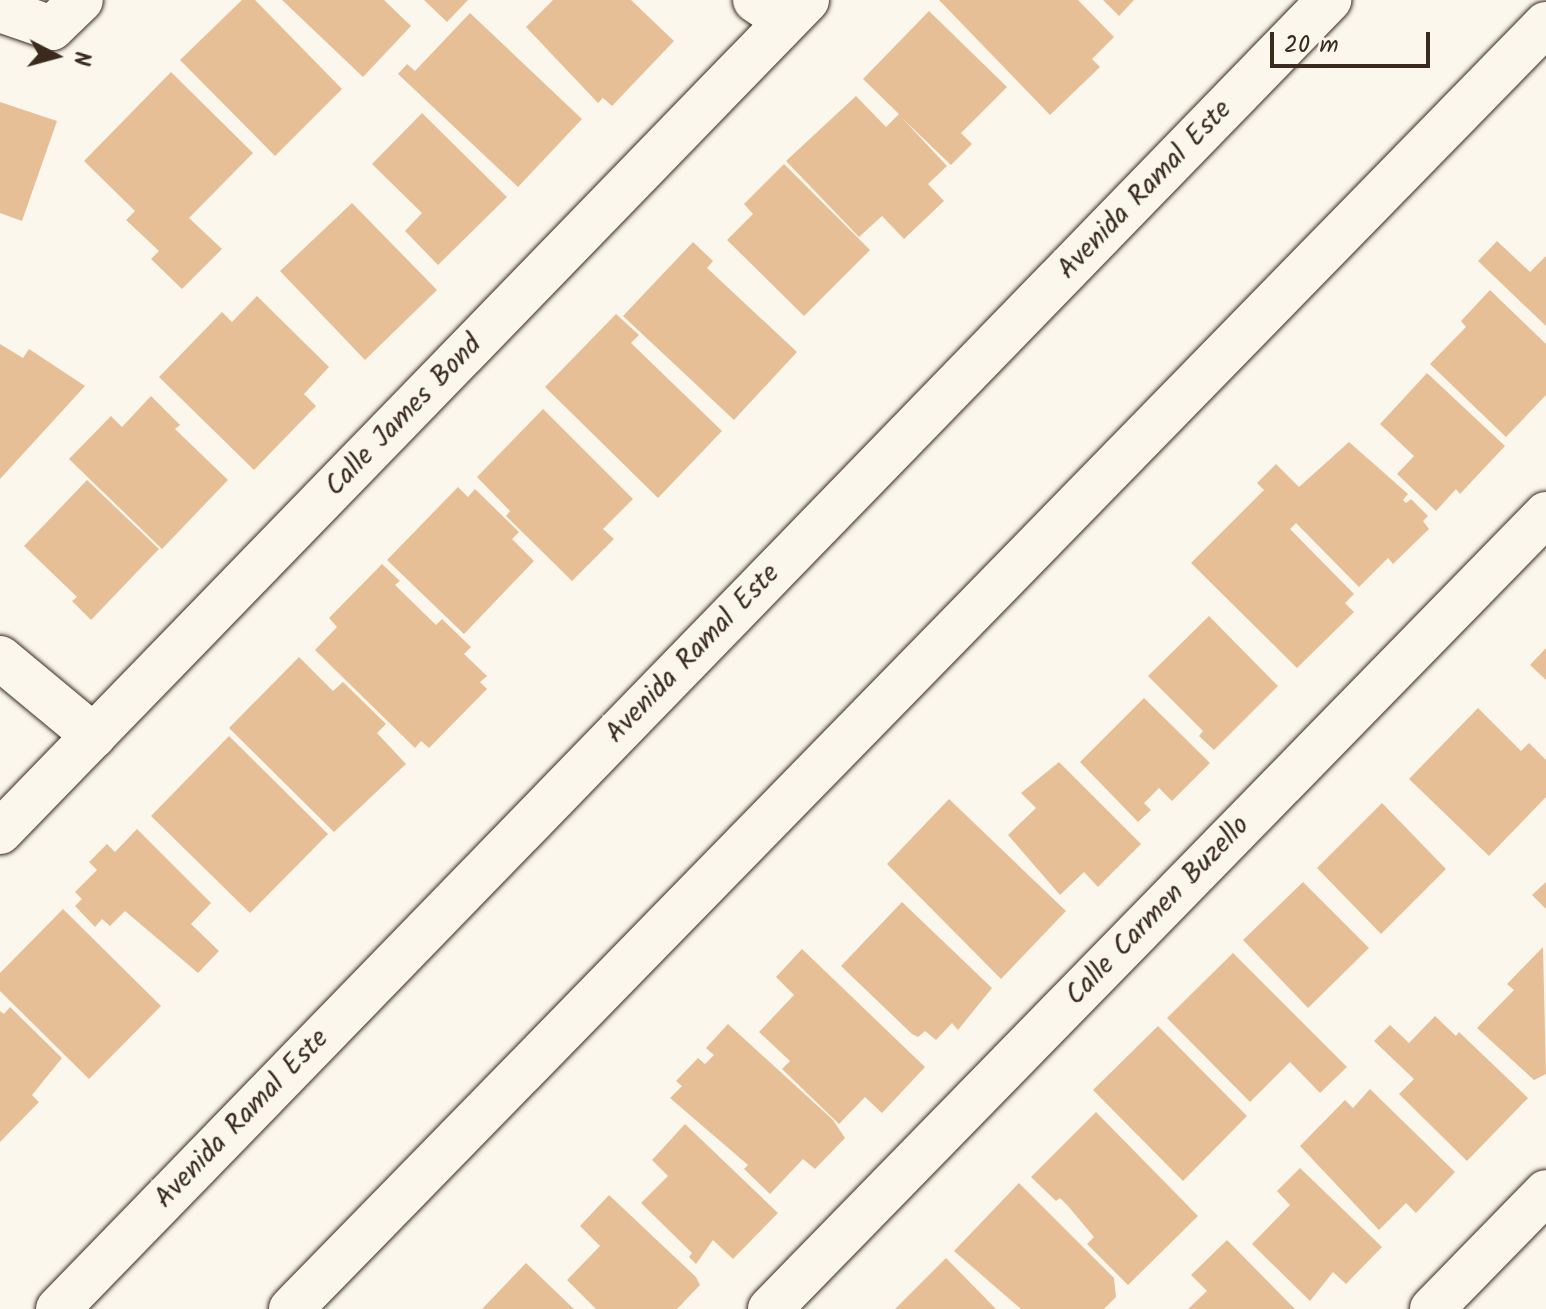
<!DOCTYPE html>
<html>
<head>
<meta charset="utf-8">
<style>
  body { margin:0 }
  #map { position:relative; width:1546px; height:1309px; overflow:hidden; background:#fbf7ec; font-family:Kalam,sans-serif }
  div>[style] { position:absolute }
  [style*='--x'] { left:calc(var(--x)*1px); top:calc(var(--y)*1px); width:calc(var(--w)*1px); rotate:calc(var(--a)*1deg) }
  .building>* { inset:0; background:#e7bf97 }
  .roads { filter:drop-shadow(0 0 2px #3b2a1e) drop-shadow(0 0 2px #3b2a1e) }
  .minor>* { height:44px; margin:-22px; padding:0 22px; transform-origin:22px; border-radius:22px; background:#fbf7ec }
  .major>* { height:44px; margin:-22px; padding:0 22px; transform-origin:22px; border-radius:22px; background:#fbf7ec }
  span { translate:-50% -50%; white-space:nowrap; text-align:center; line-height:1.15; -webkit-text-stroke:8px #fbf7ec; paint-order:stroke }
  .street-label { font-size:28px; color:#3b2a1e }
  .north { position:absolute; left:16px; top:16px; width:80px; height:80px; -webkit-text-stroke:6px #fbf7ec; paint-order:stroke; rotate:96deg; font-size:22px; font-weight:700; line-height:32px; text-align:center; color:#3b2a1e }
  .north::after { content:''; display:block; margin:auto; width:28px; height:36px; background:#3b2a1e; clip-path:polygon(50% 0,100% 100%,50% 72%,0 100%) }
  .scale { position:absolute; left:1270px; top:32px; width:160px; height:36px; box-sizing:border-box; border:4px solid #3b2a1e; border-top:0; padding-left:10px; font-size:24px; line-height:28px; white-space:nowrap; color:#3b2a1e; -webkit-text-stroke:6px #fbf7ec; paint-order:stroke }
</style>
</head>
<body>
<div id="map">
  <div class="building">
    <div style="clip-path:polygon(242px 0,255px 0,342px 89px,275px 156px,180px 60px)"></div>
    <div style="clip-path:polygon(282px 0,384px 0,411px 26px,363px 77px)"></div>
    <div style="clip-path:polygon(424px 0,468px 0,447px 22px)"></div>
    <div style="clip-path:polygon(553px 0,631px 0,674px 41px,612px 106px,603px 98px,598px 103px,526px 27px)"></div>
    <div style="clip-path:polygon(939px 0,1078px 0,1114px 37px,1092px 59px,1100px 67px,1050px 115px)"></div>
    <div style="clip-path:polygon(1103px 0,1134px 0,1119px 16px)"></div>
    <div style="clip-path:polygon(929px 11px,1007px 87px,961px 133px,972px 144px,951px 165px,902px 118px,947px 166px,928px 184px,944px 201px,904px 239px,882px 216px,859px 237px,786px 161px,856px 96px,886px 127px,899px 114px,863px 79px)"></div>
    <div style="clip-path:polygon(470px 13px,582px 119px,518px 187px,398px 74px,407px 64px,415px 71px)"></div>
    <div style="clip-path:polygon(171px 72px,253px 153px,189px 218px,222px 249px,182px 289px,151px 259px,159px 251px,126px 220px,135px 211px,84px 161px)"></div>
    <div style="clip-path:polygon(0 102px,57px 121px,22px 221px,0 213px)"></div>
    <div style="clip-path:polygon(422px 113px,507px 197px,438px 265px,405px 231px,422px 213px,372px 164px)"></div>
    <div style="clip-path:polygon(784px 164px,870px 250px,804px 316px,727px 240px,753px 214px,744px 204px)"></div>
    <div style="clip-path:polygon(352px 203px,437px 290px,365px 360px,280px 271px)"></div>
    <div style="clip-path:polygon(1497px 241px,1530px 272px,1546px 256px,1546px 326px,1478px 261px)"></div>
    <div style="clip-path:polygon(693px 242px,713px 261px,707px 268px,797px 352px,734px 420px,623px 316px)"></div>
    <div style="clip-path:polygon(1490px 290px,1546px 344px,1546px 395px,1506px 437px,1430px 364px,1466px 327px,1461px 321px)"></div>
    <div style="clip-path:polygon(257px 296px,329px 367px,304px 394px,316px 406px,254px 470px,159px 377px,222px 312px,232px 322px)"></div>
    <div style="clip-path:polygon(616px 314px,639px 335px,631px 343px,722px 431px,658px 498px,545px 387px)"></div>
    <div style="clip-path:polygon(0 344px,23px 358px,29px 349px,85px 386px,0 479px)"></div>
    <div style="clip-path:polygon(1427px 373px,1505px 446px,1460px 494px,1456px 489px,1436px 511px,1397px 474px,1414px 456px,1380px 424px)"></div>
    <div style="clip-path:polygon(151px 396px,180px 425px,175px 429px,228px 480px,162px 549px,69px 459px,111px 416px,122px 427px)"></div>
    <div style="clip-path:polygon(543px 409px,633px 499px,603px 529px,614px 539px,572px 581px,506px 516px,510px 511px,477px 477px)"></div>
    <div style="clip-path:polygon(1349px 442px,1408px 494px,1403px 500px,1406px 503px,1411px 499px,1428px 516px,1423px 521px,1429px 529px,1393px 564px,1388px 558px,1359px 587px,1296px 523px,1290px 529px,1354px 594px,1345px 603px,1354px 612px,1297px 668px,1191px 563px,1264px 490px,1257px 483px,1276px 464px,1299px 487px)"></div>
    <div style="clip-path:polygon(87px 480px,159px 549px,91px 620px,72px 601px,77px 597px,24px 546px)"></div>
    <div style="clip-path:polygon(458px 487px,468px 497px,475px 489px,519px 532px,512px 539px,534px 561px,464px 634px,387px 560px)"></div>
    <div style="clip-path:polygon(382px 564px,400px 581px,395px 585px,436px 625px,442px 619px,471px 647px,464px 654px,487px 676px,480px 682px,487px 689px,429px 748px,421px 741px,415px 748px,315px 650px,337px 627px,329px 618px)"></div>
    <div style="clip-path:polygon(1209px 616px,1278px 686px,1214px 750px,1199px 736px,1203px 731px,1148px 676px)"></div>
    <div style="clip-path:polygon(1546px 648px,1546px 680px,1530px 665px)"></div>
    <div style="clip-path:polygon(299px 657px,333px 691px,343px 682px,386px 724px,377px 733px,406px 764px,334px 832px,229px 728px)"></div>
    <div style="clip-path:polygon(1144px 698px,1210px 763px,1172px 801px,1159px 788px,1144px 803px,1151px 810px,1138px 822px,1080px 762px)"></div>
    <div style="clip-path:polygon(1478px 708px,1521px 751px,1529px 743px,1546px 760px,1546px 797px,1489px 856px,1409px 779px)"></div>
    <div style="clip-path:polygon(229px 736px,328px 834px,250px 913px,151px 816px)"></div>
    <div style="clip-path:polygon(1059px 762px,1141px 844px,1098px 887px,1084px 872px,1060px 895px,1008px 835px,1036px 808px,1021px 793px)"></div>
    <div style="clip-path:polygon(949px 799px,1066px 911px,1001px 979px,887px 864px)"></div>
    <div style="clip-path:polygon(1382px 803px,1446px 869px,1381px 934px,1317px 868px)"></div>
    <div style="clip-path:polygon(137px 829px,211px 903px,191px 924px,219px 951px,198px 973px,125px 911px,110px 926px,102px 919px,95px 927px,75px 906px,82px 899px,75px 892px,97px 870px,89px 862px,107px 844px,115px 852px)"></div>
    <div style="clip-path:polygon(1303px 882px,1369px 948px,1308px 1008px,1243px 940px)"></div>
    <div style="clip-path:polygon(1546px 882px,1546px 909px,1532px 895px)"></div>
    <div style="clip-path:polygon(902px 902px,992px 988px,958px 1030px,952px 1023px,936px 1040px,925px 1031px,918px 1037px,912px 1034px,841px 966px)"></div>
    <div style="clip-path:polygon(63px 909px,161px 1006px,89px 1079px,0 991px,0 973px)"></div>
    <div style="clip-path:polygon(1543px 947px,1546px 1074px,1534px 1080px,1477px 1028px,1514px 990px,1507px 984px)"></div>
    <div style="clip-path:polygon(802px 949px,925px 1067px,882px 1113px,865px 1097px,839px 1124px,782px 1069px,790px 1061px,759px 1032px,794px 995px,776px 977px)"></div>
    <div style="clip-path:polygon(1233px 953px,1347px 1067px,1320px 1093px,1290px 1062px,1250px 1102px,1167px 1018px)"></div>
    <div style="clip-path:polygon(10px 1007px,62px 1058px,32px 1095px,39px 1102px,0 1142px,0 1011px,4px 1014px)"></div>
    <div style="clip-path:polygon(1435px 1016px,1456px 1036px,1459px 1032px,1528px 1098px,1467px 1161px,1399px 1094px,1414px 1079px,1374px 1041px,1390px 1025px,1409px 1043px)"></div>
    <div style="clip-path:polygon(728px 1024px,833px 1120px,845px 1138px,815px 1169px,803px 1159px,770px 1194px,744px 1169px,748px 1165px,670px 1098px,682px 1086px,676px 1081px,698px 1058px,705px 1064px,714px 1055px,706px 1048px)"></div>
    <div style="clip-path:polygon(1158px 1026px,1247px 1116px,1183px 1181px,1093px 1090px)"></div>
    <div style="clip-path:polygon(1370px 1089px,1455px 1172px,1416px 1213px,1406px 1203px,1379px 1230px,1300px 1146px,1345px 1100px,1353px 1108px)"></div>
    <div style="clip-path:polygon(1096px 1112px,1198px 1216px,1128px 1285px,1087px 1244px,1094px 1237px,1068px 1206px,1060px 1198px,1056px 1201px,1031px 1177px)"></div>
    <div style="clip-path:polygon(685px 1124px,778px 1213px,733px 1259px,713px 1240px,696px 1264px,689px 1257px,692px 1253px,641px 1203px,668px 1176px,652px 1160px)"></div>
    <div style="clip-path:polygon(1300px 1168px,1382px 1247px,1346px 1284px,1333px 1272px,1310px 1301px,1252px 1244px,1290px 1205px,1277px 1191px)"></div>
    <div style="clip-path:polygon(1019px 1183px,1114px 1278px,1116px 1297px,1104px 1309px,1021px 1309px,954px 1251px)"></div>
    <div style="clip-path:polygon(609px 1195px,696px 1277px,700px 1285px,677px 1309px,596px 1309px,567px 1280px,600px 1246px,580px 1226px)"></div>
    <div style="clip-path:polygon(1227px 1240px,1295px 1309px,1188px 1309px,1207px 1291px,1191px 1275px)"></div>
    <div style="clip-path:polygon(946px 1258px,996px 1309px,895px 1309px)"></div>
    <div style="clip-path:polygon(526px 1263px,574px 1309px,482px 1309px)"></div>
  </div>
  <div class="roads">
    <div class="minor">
      <div style="--x:755;--y:0;--w:37;--a:34"></div>
      <div style="--x:0;--y:10;--w:55;--a:19.1"></div>
      <div style="--x:52;--y:28;--w:40;--a:-44"></div>
      <div style="--x:0;--y:658;--w:122;--a:39.7"></div>
      <div style="--x:0;--y:832;--w:1159;--a:-45.87"></div>
      <div style="--x:770;--y:1309;--w:1111;--a:-45.69"></div>
      <div style="--x:1432;--y:1309;--w:163;--a:-45.7"></div>
    </div>
    <div class="major">
      <div style="--x:58;--y:1309;--w:1825;--a:-45.84"></div>
      <div style="--x:291;--y:1309;--w:1796;--a:-45.68"></div>
    </div>
  </div>
  <div class="street-label">
    <span style="left:1145px;top:190px;rotate:-46deg">Avenida Ramal Este</span>
    <span style="left:404px;top:416px;rotate:-46deg">Calle James Bond</span>
    <span style="left:693px;top:654px;rotate:-46deg">Avenida Ramal Este</span>
    <span style="left:1158px;top:911px;rotate:-46deg">Calle Carmen Buzello</span>
    <span style="left:242px;top:1119px;rotate:-46deg">Avenida Ramal Este</span>
  </div>
  <div class="north">N</div>
  <div class="scale">20 m</div>
</div>
</body>
</html>
